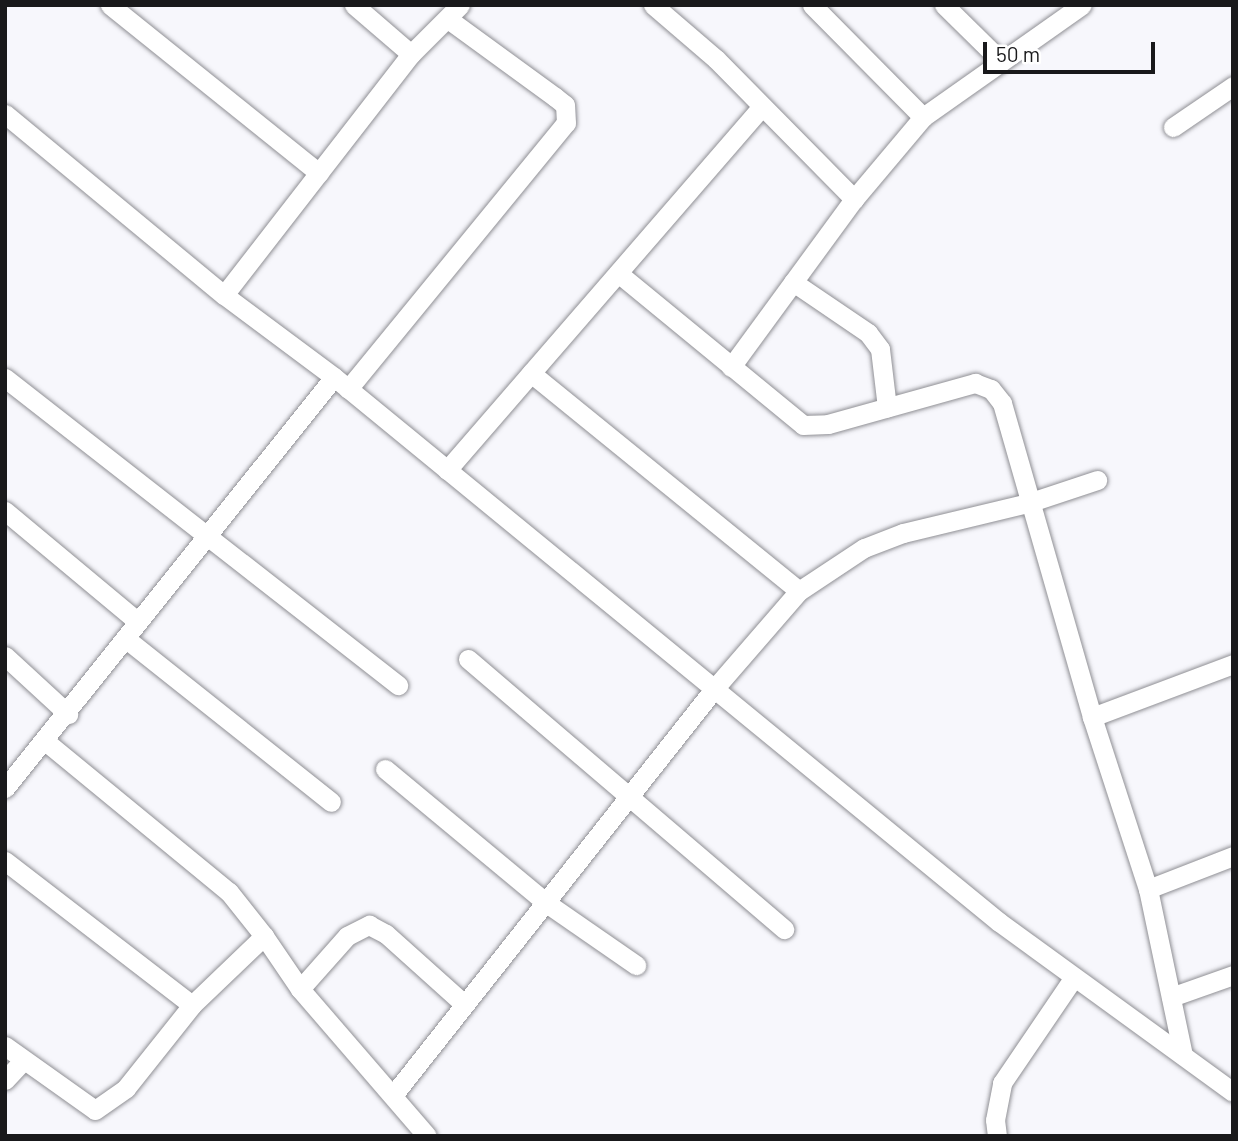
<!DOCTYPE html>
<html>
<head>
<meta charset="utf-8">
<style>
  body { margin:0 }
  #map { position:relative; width:1238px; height:1141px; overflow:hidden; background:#f7f7fc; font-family:Barlow,sans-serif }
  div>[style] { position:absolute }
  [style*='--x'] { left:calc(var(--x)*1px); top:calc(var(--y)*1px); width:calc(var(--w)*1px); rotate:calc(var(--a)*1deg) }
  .roads { filter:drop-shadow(0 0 2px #8f8f94) drop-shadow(0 0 2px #8f8f94) }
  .minor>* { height:19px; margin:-9.5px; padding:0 9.5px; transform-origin:9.5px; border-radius:9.5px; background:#fff }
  span { translate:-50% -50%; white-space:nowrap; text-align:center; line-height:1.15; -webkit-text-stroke:7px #fff; paint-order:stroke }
  .frame { position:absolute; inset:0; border:7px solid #19191b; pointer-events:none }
  .scale { position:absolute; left:983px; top:42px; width:172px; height:32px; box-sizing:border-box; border:4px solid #19191b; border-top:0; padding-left:9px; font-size:21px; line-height:24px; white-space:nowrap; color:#19191b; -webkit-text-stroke:5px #fff; paint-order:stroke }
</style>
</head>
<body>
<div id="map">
  <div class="roads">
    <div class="minor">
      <div style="--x:110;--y:5;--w:268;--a:38.8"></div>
      <div style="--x:354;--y:5;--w:75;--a:40.7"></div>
      <div style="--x:653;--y:5;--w:83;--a:40.6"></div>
      <div style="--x:716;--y:59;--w:197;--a:45.4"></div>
      <div style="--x:812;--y:5;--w:158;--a:45.3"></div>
      <div style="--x:944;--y:5;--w:80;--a:44.5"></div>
      <div style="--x:5;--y:114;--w:284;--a:39.6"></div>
      <div style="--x:224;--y:295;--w:137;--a:36.7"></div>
      <div style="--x:334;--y:377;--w:860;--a:39.34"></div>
      <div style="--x:999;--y:922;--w:289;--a:36"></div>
      <div style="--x:1173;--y:127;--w:73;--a:-34.3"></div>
      <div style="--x:618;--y:273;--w:239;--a:39.4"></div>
      <div style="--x:803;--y:425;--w:25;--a:-2"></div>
      <div style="--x:828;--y:424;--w:153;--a:-15.6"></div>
      <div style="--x:975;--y:383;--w:17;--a:21"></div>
      <div style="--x:991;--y:389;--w:18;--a:52"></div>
      <div style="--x:1002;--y:403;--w:327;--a:74"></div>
      <div style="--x:1092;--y:717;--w:181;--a:72"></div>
      <div style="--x:1148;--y:889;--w:170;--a:78.1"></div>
      <div style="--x:793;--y:282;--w:91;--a:34.2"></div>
      <div style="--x:868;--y:333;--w:20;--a:53"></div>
      <div style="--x:880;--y:349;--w:59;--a:83.2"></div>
      <div style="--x:224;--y:295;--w:305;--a:-52.2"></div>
      <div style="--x:411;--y:54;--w:69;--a:-45"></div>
      <div style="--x:731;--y:367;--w:208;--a:-53.8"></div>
      <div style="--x:854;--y:199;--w:107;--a:-49.9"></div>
      <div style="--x:923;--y:117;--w:194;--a:-35.2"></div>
      <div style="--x:531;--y:373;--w:345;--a:39.1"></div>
      <div style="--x:5;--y:378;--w:499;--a:38"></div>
      <div style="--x:348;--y:389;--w:344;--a:-50.7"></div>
      <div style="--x:566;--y:123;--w:18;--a:-93"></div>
      <div style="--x:565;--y:105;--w:13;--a:-141"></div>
      <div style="--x:555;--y:97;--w:132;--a:-143.9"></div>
      <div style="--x:447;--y:470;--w:479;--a:-49.1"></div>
      <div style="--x:5;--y:511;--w:173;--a:39.8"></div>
      <div style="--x:125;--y:638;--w:263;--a:38.5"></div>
      <div style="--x:5;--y:656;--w:86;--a:42.6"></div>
      <div style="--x:468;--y:659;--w:416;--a:40.5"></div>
      <div style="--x:1092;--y:717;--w:151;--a:-20.6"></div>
      <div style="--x:45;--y:741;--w:238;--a:39.4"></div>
      <div style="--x:229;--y:892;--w:56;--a:51.5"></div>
      <div style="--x:385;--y:769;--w:208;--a:39.7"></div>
      <div style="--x:545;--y:902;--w:111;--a:34.7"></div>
      <div style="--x:5;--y:788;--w:526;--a:-51.32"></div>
      <div style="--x:5;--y:861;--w:236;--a:37.6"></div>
      <div style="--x:1148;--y:889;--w:91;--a:-21.2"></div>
      <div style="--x:300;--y:989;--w:71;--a:-48.4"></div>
      <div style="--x:347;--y:936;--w:25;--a:-27"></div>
      <div style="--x:369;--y:925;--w:19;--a:28"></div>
      <div style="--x:386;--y:934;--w:105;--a:41.9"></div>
      <div style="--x:1171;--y:997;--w:66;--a:-19.5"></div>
      <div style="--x:5;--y:1046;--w:110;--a:35.4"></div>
      <div style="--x:95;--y:1110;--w:38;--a:-35"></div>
      <div style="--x:126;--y:1088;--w:106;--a:-51.5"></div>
      <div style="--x:192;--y:1005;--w:100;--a:-43.8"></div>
      <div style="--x:264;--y:936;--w:64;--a:55.8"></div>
      <div style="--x:300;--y:989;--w:194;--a:49.2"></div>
      <div style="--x:5;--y:1080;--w:26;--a:-47"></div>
      <div style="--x:394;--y:1094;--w:516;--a:-51.69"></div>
      <div style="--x:714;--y:689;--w:130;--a:-49.1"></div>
      <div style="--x:799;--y:591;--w:78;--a:-33.5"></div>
      <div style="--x:864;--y:548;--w:42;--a:-21"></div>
      <div style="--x:903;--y:533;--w:129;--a:-13.5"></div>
      <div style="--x:1028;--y:503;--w:73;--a:-18.4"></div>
      <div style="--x:997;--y:1136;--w:16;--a:-97"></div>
      <div style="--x:995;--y:1120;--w:38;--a:-79"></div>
      <div style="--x:1002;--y:1083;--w:128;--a:-55.8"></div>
    </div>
  </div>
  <div class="frame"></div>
  <div class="scale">50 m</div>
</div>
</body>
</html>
